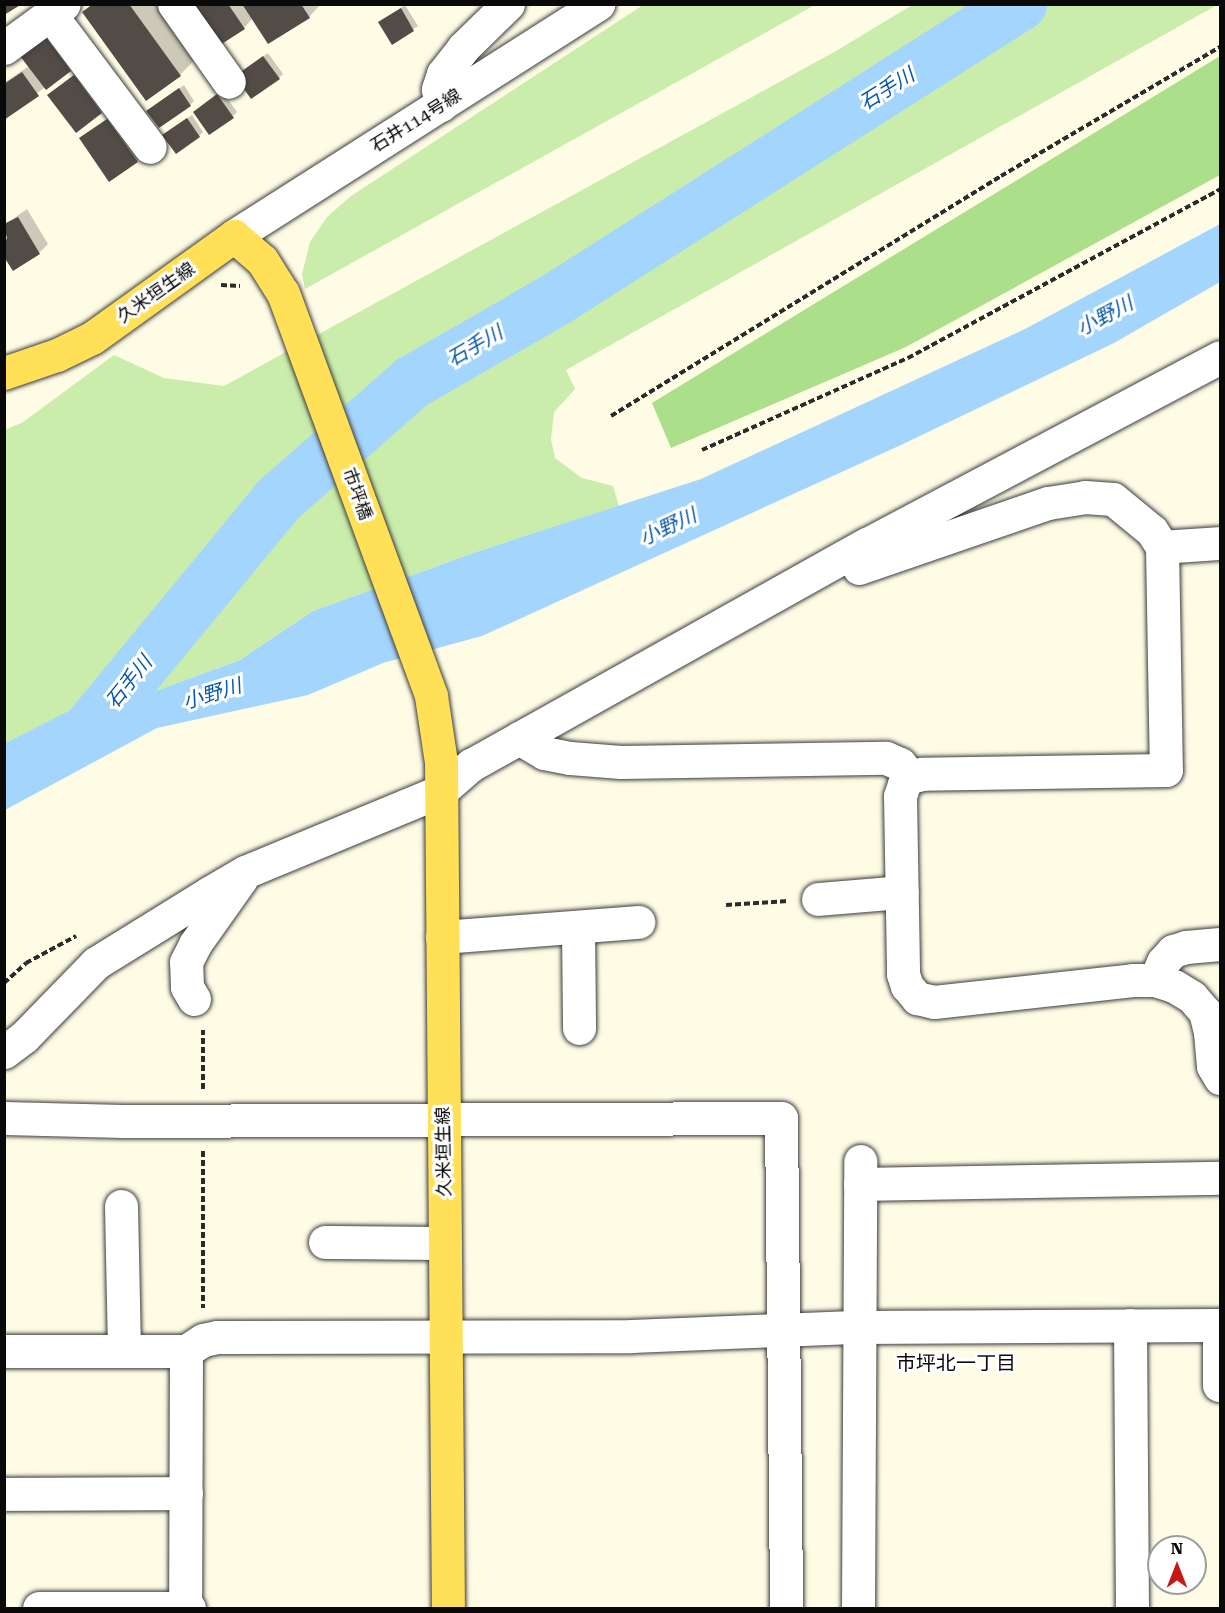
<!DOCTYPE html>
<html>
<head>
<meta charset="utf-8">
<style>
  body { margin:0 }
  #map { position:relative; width:1225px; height:1613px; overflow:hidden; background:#fffce6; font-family:"Roboto Serif","Noto Sans JP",serif }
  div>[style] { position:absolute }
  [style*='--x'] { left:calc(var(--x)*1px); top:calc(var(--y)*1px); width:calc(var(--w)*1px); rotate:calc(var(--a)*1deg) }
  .green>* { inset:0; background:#caedac }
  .forest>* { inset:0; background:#abdf8a }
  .water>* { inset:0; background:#a4d6fd }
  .shadow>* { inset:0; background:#0003 }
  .river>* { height:54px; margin:-27px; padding:0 27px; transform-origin:27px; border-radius:27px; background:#a4d6fd }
  .building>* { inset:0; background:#534b45 }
  .path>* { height:4px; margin-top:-2px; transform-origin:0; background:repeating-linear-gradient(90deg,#2b2b2b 0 6px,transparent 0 9px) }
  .roads { filter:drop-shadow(0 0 2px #3c3c3c) drop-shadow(0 0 2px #3c3c3c) }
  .minor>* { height:33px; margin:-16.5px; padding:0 16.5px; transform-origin:16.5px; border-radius:16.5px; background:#fff }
  .major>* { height:33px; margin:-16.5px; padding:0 16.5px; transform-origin:16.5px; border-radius:16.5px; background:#ffe056 }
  span { translate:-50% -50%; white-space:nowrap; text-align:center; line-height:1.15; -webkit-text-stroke:6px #fff; paint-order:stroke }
  .street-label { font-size:18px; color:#090909 }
  .water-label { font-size:20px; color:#0857a6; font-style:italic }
  .neighbourhood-label { font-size:20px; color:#090909 }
  .frame { position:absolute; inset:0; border:6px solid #090909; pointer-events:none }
  .north { position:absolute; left:1147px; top:1535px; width:60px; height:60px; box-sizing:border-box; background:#fff; border:2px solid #9d9d9d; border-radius:50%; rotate:0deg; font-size:16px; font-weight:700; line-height:24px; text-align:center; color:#090909 }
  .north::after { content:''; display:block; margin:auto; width:21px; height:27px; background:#c61715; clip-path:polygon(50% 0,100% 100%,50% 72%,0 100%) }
</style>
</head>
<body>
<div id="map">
  <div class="green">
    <div style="clip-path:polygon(643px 5px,815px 5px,305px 289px,302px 274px,310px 242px,327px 217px,351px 196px)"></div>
    <div style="clip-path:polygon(912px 5px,1217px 5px,566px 370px,575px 389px,554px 412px,551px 439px,555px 458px,582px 478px,613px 486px,619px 506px,479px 551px,313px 611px,240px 660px,5px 746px,5px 430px,23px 422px,114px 355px,164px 378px,224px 386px,836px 51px)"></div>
  </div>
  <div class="forest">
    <div style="clip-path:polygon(1220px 56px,1220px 175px,906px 347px,671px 448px,652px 403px)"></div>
  </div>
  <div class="water">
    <div style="clip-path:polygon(1220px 224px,1220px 282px,1114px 343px,901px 445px,482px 636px,383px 663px,308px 695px,157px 728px,5px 810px,5px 746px,240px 660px,313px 611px,479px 551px,701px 479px,1025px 329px)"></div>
  </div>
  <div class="shadow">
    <div style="clip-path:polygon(92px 4px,173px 4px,205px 49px,180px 75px,84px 12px)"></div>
    <div style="clip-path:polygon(195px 4px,321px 4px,309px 17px,253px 18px,244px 28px)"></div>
    <div style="clip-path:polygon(405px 5px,418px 26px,392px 43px,380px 22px)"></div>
    <div style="clip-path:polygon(55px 28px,80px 61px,4px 118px,4px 83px,29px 66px,22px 56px)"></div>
    <div style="clip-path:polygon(268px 53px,283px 74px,279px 78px,241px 72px)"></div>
    <div style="clip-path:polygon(84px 67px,110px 103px,76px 131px,49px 95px)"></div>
    <div style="clip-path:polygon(184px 85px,194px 101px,190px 105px,153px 107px)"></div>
    <div style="clip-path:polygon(222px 91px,237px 112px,233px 116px,199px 108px)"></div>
    <div style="clip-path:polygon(117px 111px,146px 152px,137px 161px,81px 139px)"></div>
    <div style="clip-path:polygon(192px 115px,203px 132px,199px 136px,168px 131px)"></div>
    <div style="clip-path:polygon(27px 209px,48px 244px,39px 253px,4px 254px,4px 240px,8px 237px,4px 225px)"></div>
  </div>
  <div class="river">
    <div style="--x:4;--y:774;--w:93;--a:-26.8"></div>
    <div style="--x:87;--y:732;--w:301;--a:-50.5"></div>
    <div style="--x:278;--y:500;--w:177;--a:-41.3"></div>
    <div style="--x:411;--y:383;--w:170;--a:-30"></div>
    <div style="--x:558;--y:298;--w:548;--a:-32.47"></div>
  </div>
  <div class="building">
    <div style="clip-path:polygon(4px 4px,22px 4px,4px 15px)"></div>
    <div style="clip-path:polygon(93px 4px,129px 4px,181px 76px,146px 101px,82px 12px)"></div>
    <div style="clip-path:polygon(193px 4px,228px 4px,245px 29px,220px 45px)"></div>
    <div style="clip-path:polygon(242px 4px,301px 4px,310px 18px,268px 44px)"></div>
    <div style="clip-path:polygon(401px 8px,414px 31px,392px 45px,378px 22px)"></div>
    <div style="clip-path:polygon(45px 36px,71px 71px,46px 90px,20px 56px)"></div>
    <div style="clip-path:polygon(263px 56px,280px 79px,251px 99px,235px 76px)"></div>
    <div style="clip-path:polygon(22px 72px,39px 96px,4px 120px,4px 84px)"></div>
    <div style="clip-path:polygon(74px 75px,102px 113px,76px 133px,47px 95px)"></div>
    <div style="clip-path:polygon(179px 88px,191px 106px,159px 128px,146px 111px)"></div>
    <div style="clip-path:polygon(217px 94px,234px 118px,209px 135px,193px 112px)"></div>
    <div style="clip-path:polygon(187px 118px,200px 137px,176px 154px,162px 135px)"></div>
    <div style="clip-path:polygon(107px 119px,138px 162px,109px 182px,79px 138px)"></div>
    <div style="clip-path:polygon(18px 217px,40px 254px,13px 271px,4px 257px,4px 241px,7px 239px,4px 224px)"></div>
  </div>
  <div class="path">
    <div style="--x:221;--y:285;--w:19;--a:3"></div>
    <div style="--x:611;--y:416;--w:458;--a:-31.6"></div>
    <div style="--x:1001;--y:176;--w:254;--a:-30.5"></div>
    <div style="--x:702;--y:450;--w:226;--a:-24.1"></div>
    <div style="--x:908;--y:358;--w:355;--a:-28.4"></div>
    <div style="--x:726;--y:905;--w:62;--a:-3.7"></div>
    <div style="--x:4;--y:983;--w:30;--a:-42"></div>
    <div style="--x:26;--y:963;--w:57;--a:-28.4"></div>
    <div style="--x:203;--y:1089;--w:59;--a:-90"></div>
    <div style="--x:203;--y:1151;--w:157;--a:90"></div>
  </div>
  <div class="roads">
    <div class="minor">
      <div style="--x:174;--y:4;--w:95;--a:54.8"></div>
      <div style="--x:50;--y:14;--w:166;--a:53.1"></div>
      <div style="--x:4;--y:48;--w:74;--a:-36.3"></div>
      <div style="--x:441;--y:105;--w:16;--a:-101"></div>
      <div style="--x:438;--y:89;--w:16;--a:-72"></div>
      <div style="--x:443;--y:74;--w:33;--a:-52"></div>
      <div style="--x:463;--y:48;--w:63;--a:-44.4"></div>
      <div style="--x:234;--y:236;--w:432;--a:-32.5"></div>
      <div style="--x:1220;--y:543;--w:58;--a:176.1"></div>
      <div style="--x:1162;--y:547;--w:223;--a:89"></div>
      <div style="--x:1166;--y:770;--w:244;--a:179.1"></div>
      <div style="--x:922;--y:774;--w:12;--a:166"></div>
      <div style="--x:910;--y:777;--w:9;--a:131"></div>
      <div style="--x:904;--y:784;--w:13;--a:108"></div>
      <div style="--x:900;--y:796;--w:178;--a:89"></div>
      <div style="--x:903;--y:974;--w:13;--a:72"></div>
      <div style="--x:907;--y:986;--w:16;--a:50"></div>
      <div style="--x:917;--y:998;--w:17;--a:13"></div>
      <div style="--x:934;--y:1002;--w:200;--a:-6.3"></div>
      <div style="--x:1133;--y:980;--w:22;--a:0"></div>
      <div style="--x:1155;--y:980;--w:20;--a:18"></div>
      <div style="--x:1174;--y:986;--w:21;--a:31"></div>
      <div style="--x:1192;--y:997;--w:20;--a:49"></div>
      <div style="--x:1205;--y:1012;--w:21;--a:76"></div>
      <div style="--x:1210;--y:1032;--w:34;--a:85"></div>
      <div style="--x:1213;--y:1066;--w:14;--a:60"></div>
      <div style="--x:859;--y:568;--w:200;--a:-19"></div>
      <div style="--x:1048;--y:503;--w:37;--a:-9"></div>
      <div style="--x:1085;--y:497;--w:28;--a:4"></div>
      <div style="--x:1113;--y:499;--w:50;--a:39.4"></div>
      <div style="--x:1152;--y:531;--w:19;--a:58"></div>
      <div style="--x:519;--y:738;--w:29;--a:31"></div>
      <div style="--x:544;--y:753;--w:26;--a:11"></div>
      <div style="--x:570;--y:758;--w:51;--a:4.5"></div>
      <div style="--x:621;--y:762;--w:265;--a:-0.9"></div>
      <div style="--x:886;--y:758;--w:15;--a:23"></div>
      <div style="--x:900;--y:764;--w:16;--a:52"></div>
      <div style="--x:818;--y:899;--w:84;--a:-4.8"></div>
      <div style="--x:578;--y:927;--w:101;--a:89.4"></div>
      <div style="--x:442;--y:937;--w:197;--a:-4.4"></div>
      <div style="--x:1155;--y:980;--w:20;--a:-66"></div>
      <div style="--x:1163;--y:962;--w:15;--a:-48"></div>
      <div style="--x:1173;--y:951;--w:14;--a:-17"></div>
      <div style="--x:1186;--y:947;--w:34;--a:-5"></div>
      <div style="--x:194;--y:999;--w:14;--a:-120"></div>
      <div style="--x:187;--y:987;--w:25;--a:-92"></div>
      <div style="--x:186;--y:962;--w:20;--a:-63"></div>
      <div style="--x:195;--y:944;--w:80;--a:-54.7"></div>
      <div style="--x:4;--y:1052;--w:25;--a:-37"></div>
      <div style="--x:24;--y:1037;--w:103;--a:-45.8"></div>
      <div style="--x:96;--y:963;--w:133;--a:-31.8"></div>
      <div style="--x:209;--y:893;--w:42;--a:-30.3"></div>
      <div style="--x:245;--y:872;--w:212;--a:-22.5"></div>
      <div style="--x:441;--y:791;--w:40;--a:-41"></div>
      <div style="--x:471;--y:765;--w:453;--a:-29.2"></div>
      <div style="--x:867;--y:544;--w:399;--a:-27.9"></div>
      <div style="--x:4;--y:1118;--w:119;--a:1.4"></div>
      <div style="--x:123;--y:1121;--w:658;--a:-0.26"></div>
      <div style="--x:781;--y:1118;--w:490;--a:89.4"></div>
      <div style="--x:860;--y:1184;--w:360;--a:-1"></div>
      <div style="--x:121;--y:1206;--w:145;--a:88.8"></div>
      <div style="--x:325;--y:1242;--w:120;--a:0.5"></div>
      <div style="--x:1130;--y:1325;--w:283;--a:89.6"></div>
      <div style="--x:1219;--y:1325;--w:60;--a:90"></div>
      <div style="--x:4;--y:1351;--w:182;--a:0"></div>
      <div style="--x:186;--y:1351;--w:256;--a:90.2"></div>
      <div style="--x:186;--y:1351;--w:20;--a:-33"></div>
      <div style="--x:203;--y:1340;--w:14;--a:-12"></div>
      <div style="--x:217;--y:1337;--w:414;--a:-0.1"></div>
      <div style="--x:631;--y:1336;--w:228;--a:-2.3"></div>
      <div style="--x:859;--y:1327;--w:361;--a:-0.3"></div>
      <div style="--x:4;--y:1494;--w:182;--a:-0.3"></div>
      <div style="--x:39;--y:1608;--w:150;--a:0"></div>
      <div style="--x:858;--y:1608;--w:447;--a:-89.7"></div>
    </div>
    <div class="major">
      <div style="--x:4;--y:373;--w:56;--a:-18.8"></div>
      <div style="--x:57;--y:355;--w:39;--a:-26"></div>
      <div style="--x:92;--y:338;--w:175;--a:-35.7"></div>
      <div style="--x:234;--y:236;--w:37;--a:41"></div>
      <div style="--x:262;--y:260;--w:39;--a:58"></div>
      <div style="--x:283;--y:293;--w:429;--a:69.8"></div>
      <div style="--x:431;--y:696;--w:67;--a:81.4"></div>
      <div style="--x:441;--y:762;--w:846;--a:89.53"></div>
    </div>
  </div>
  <div class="street-label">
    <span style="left:416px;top:121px;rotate:-32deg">石井114号線</span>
    <span style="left:156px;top:293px;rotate:-35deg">久米垣生線</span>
    <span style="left:357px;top:494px;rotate:70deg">市坪橋</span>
    <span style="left:444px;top:1152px;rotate:-91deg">久米垣生線</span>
  </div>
  <div class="water-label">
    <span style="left:887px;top:89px;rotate:-32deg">石手川</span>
    <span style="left:1105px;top:316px;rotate:-28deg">小野川</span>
    <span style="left:475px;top:346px;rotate:-30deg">石手川</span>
    <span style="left:668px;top:527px;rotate:-25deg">小野川</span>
    <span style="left:129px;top:682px;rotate:-51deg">石手川</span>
    <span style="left:212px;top:694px;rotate:-17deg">小野川</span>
  </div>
  <div class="neighbourhood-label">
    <span style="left:956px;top:1363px">市坪北一丁目</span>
  </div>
  <div class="frame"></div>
  <div class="north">N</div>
</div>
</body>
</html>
